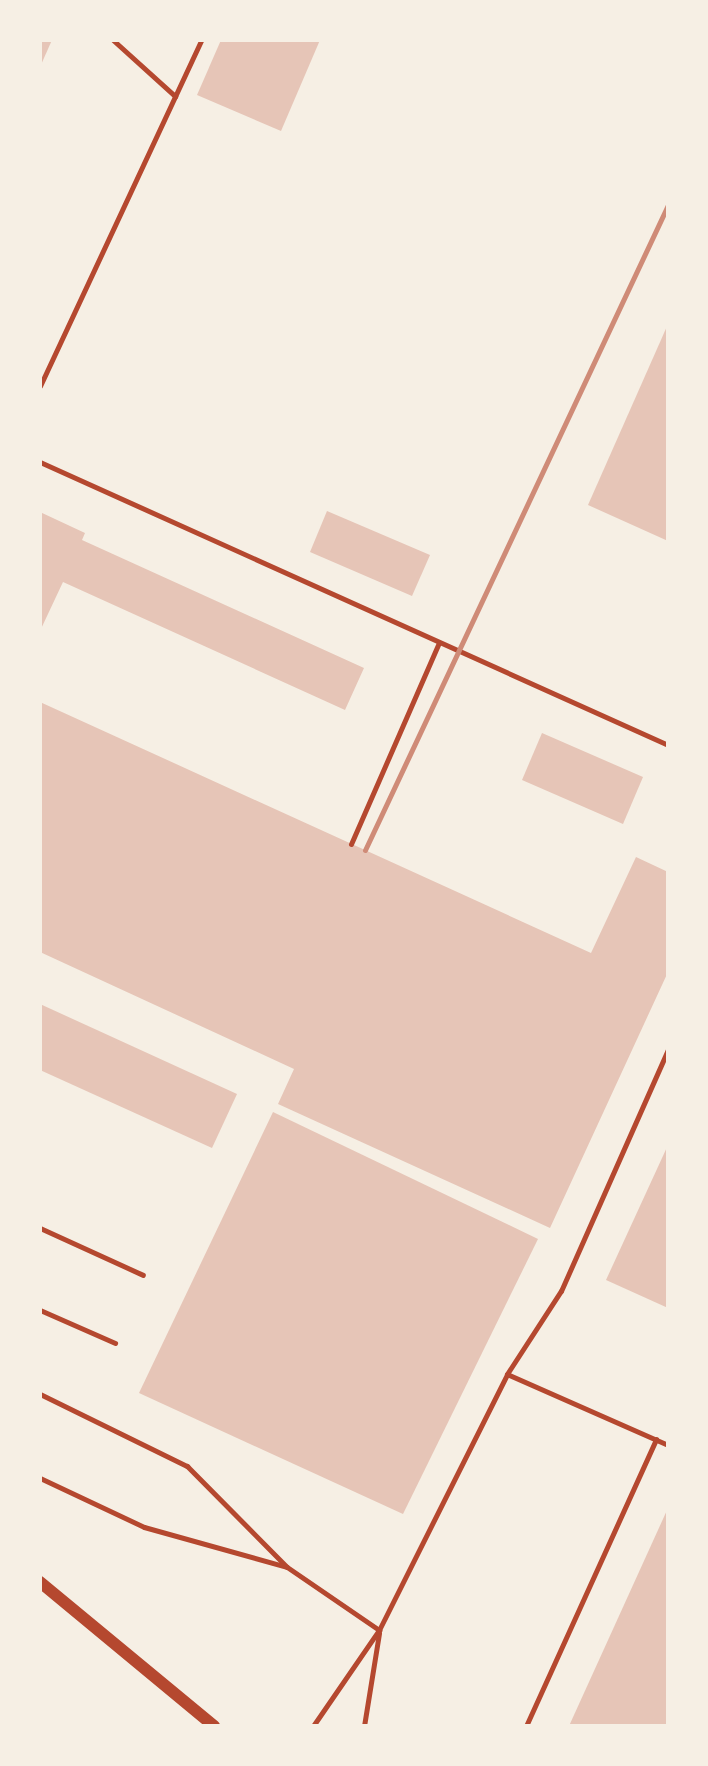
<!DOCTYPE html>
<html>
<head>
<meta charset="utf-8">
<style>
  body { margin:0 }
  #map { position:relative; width:708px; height:1766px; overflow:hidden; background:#f6efe4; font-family:"Archivo Narrow",sans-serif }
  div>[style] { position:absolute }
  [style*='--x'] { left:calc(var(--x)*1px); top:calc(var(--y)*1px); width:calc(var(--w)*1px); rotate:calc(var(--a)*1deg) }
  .building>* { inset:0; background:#e6c5b7 }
  .service>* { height:5px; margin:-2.5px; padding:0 2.5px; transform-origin:2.5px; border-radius:2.5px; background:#b5482f }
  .tertiary>* { height:12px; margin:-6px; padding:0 6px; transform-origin:6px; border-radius:6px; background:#b5482f }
  .rail>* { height:5px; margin:-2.5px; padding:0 2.5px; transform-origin:2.5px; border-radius:2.5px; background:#cf8b77 }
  span { translate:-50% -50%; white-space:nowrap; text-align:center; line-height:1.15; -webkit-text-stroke:5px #f6efe4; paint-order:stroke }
  .frame { position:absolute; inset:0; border:42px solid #f6efe4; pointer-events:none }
</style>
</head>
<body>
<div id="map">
  <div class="building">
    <div style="clip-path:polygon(40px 40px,52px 40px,40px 67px)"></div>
    <div style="clip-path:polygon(221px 40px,320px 40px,281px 131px,197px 95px)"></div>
    <div style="clip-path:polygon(668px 324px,668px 541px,588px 505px)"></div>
    <div style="clip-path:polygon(327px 511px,430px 555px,412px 596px,310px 552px)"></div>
    <div style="clip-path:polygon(40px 512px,85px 533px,82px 540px,364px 668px,345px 710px,63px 582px,40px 631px)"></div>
    <div style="clip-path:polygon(40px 702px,591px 953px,636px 857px,668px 872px,668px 972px,550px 1228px,278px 1104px,294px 1069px,40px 952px)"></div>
    <div style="clip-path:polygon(542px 733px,643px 777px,623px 824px,522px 780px)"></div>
    <div style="clip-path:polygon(40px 1004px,237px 1094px,212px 1148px,40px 1070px)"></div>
    <div style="clip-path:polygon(273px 1112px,538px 1239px,403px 1514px,139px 1393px)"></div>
    <div style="clip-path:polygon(668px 1145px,668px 1308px,606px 1280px)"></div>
    <div style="clip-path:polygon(668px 1508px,668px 1726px,569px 1726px)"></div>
  </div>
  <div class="service">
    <div style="--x:113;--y:40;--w:84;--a:42.1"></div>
    <div style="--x:40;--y:386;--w:382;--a:-65"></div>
    <div style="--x:40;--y:462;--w:689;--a:24.26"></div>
    <div style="--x:351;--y:844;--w:219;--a:-66.4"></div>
    <div style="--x:40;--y:1228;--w:113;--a:24.5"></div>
    <div style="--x:40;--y:1310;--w:82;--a:23.7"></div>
    <div style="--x:507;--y:1374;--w:99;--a:-57"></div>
    <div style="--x:561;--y:1291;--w:264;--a:-66.1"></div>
    <div style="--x:40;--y:1394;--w:164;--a:26.1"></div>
    <div style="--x:187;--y:1466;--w:142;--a:45.3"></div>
    <div style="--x:287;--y:1567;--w:112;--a:34.4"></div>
    <div style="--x:40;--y:1478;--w:115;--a:25.2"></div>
    <div style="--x:144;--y:1527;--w:148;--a:15.6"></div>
    <div style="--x:313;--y:1726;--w:116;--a:-55.5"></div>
    <div style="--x:379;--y:1630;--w:286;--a:-63.4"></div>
    <div style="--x:507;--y:1374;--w:176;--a:23.8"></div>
    <div style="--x:364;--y:1726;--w:94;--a:-80.8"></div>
    <div style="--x:526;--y:1726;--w:315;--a:-65.6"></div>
  </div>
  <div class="tertiary">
    <div style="--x:40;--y:1582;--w:226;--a:39.6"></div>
  </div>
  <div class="rail">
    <div style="--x:365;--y:850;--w:713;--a:-64.84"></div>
  </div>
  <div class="frame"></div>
</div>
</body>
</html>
